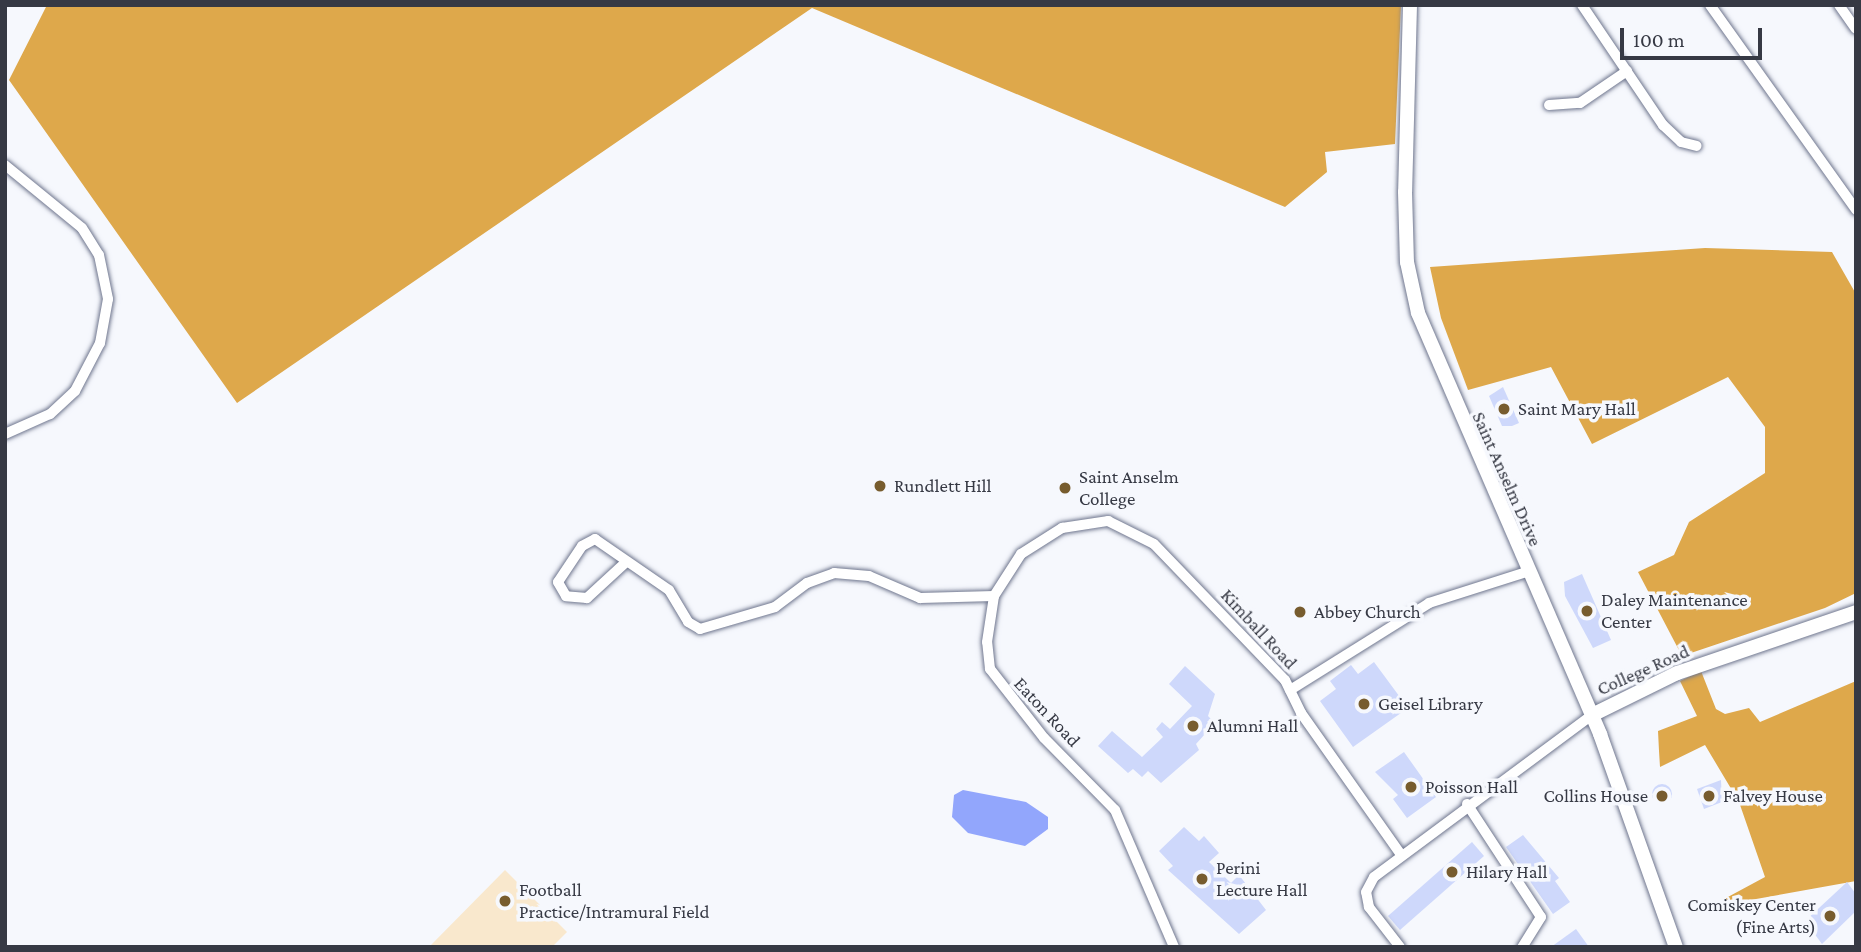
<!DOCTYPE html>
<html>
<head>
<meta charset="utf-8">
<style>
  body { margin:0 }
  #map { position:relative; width:1861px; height:952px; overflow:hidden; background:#f6f8fd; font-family:"Crimson Pro",serif }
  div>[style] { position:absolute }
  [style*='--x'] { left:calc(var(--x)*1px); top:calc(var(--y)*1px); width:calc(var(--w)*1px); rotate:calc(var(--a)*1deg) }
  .green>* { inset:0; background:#f9e8cd }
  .forest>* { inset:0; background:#dea84b }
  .water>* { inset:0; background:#92a6fc }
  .building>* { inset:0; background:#ced8fb }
  .round { border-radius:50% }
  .roads { filter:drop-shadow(0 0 2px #6f768e) drop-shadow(0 0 2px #6f768e) }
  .street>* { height:10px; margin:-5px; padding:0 5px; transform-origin:5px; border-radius:5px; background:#fff }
  .secondary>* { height:14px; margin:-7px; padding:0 7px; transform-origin:7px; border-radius:7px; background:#fff }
  .dots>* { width:19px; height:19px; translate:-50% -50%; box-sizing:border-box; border:4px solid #f6f8fd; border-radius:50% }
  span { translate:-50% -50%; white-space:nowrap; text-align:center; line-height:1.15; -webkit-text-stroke:7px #f6f8fd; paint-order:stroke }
  .poi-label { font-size:19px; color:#363944 }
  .left { translate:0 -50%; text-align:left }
  .right { translate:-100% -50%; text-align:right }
  .street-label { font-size:19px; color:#363944 }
  .frame { position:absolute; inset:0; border:7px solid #363944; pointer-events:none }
  .scale { position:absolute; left:1620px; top:28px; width:142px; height:32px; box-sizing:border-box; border:4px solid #363944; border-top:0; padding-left:9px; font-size:21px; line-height:24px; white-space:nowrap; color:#363944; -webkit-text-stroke:5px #f6f8fd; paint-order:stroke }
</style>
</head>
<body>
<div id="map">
  <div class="green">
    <div style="clip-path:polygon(505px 870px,567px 932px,552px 947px,429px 947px)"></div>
  </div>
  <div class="forest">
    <div style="clip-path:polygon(47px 5px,1401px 5px,1395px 144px,1325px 152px,1327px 172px,1285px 207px,812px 8px,237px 403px,9px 80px)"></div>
    <div style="clip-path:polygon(1705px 248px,1832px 252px,1856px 294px,1856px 593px,1825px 608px,1682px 656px,1638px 572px,1674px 555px,1689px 522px,1765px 473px,1765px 427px,1728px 377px,1592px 444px,1551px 367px,1468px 390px,1441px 318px,1430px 267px)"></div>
    <div style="clip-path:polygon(1701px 671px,1716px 709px,1725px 714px,1749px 708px,1760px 722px,1856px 681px,1856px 881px,1728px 904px,1726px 898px,1765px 877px,1739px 802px,1705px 745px,1660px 767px,1659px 751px,1658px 731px,1697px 716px,1680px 681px)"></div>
  </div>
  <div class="water">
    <div style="clip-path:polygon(963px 790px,1026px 802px,1048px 817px,1048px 829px,1025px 846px,968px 833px,952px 817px,954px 795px)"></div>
  </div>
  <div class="building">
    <div style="clip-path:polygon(1503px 387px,1519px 423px,1512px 426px,1502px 426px,1489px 396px)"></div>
    <div style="clip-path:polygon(1582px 574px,1611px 640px,1593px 648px,1565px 596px,1564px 582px)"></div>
    <div style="clip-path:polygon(1374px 662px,1408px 708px,1353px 747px,1320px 701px,1336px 689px,1330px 681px,1351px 665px,1358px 674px)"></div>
    <div style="clip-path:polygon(1185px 666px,1215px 694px,1208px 716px,1215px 723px,1196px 744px,1199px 750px,1161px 783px,1148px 771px,1142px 777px,1133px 769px,1128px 773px,1098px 746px,1112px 731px,1142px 757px,1163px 737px,1156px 729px,1162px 722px,1170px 729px,1192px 706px,1169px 684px)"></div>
    <div style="clip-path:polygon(1404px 752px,1436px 797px,1407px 818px,1393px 799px,1398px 795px,1375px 772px)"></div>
    <div style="clip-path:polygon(1721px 780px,1722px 802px,1704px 809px,1697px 789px)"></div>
    <div class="round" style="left:1652px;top:784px;width:20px;height:20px"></div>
    <div style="clip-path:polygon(1184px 827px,1199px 841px,1204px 836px,1219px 853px,1209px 862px,1231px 883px,1239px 875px,1266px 910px,1239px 934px,1168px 870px,1173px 866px,1159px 851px)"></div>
    <div style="clip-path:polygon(1523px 835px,1559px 878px,1555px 881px,1570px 902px,1553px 914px,1506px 847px)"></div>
    <div style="clip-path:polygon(1472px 842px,1484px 856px,1400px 930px,1388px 916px)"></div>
    <div style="clip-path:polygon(1847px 882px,1856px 894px,1856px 911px,1822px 944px,1805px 921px)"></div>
    <div style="clip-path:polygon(1576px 929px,1589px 947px,1551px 947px)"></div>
  </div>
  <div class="roads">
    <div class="street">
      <div style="--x:1582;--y:5;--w:145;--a:56"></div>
      <div style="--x:1663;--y:125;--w:25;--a:43"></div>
      <div style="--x:1681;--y:142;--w:16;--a:14"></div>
      <div style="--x:1710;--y:5;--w:252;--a:54.5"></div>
      <div style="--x:1839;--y:5;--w:29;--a:55"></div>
      <div style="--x:1549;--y:105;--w:31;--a:-4"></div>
      <div style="--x:1580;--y:103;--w:57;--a:-34.2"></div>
      <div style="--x:5;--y:165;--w:99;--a:39.3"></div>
      <div style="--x:82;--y:228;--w:32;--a:58"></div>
      <div style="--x:99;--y:255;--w:45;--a:78.4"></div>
      <div style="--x:108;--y:299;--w:45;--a:100.3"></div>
      <div style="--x:100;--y:343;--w:54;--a:117.5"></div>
      <div style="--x:75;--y:391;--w:34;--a:137"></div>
      <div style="--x:50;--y:414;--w:49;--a:156"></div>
      <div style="--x:625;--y:563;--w:52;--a:137.4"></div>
      <div style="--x:587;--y:598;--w:21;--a:-175"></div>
      <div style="--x:566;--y:596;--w:16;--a:-120"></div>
      <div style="--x:558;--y:582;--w:43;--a:-56.3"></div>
      <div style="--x:582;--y:546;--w:15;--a:-28"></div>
      <div style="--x:595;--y:539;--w:90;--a:34.6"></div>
      <div style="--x:669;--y:590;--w:37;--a:59"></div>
      <div style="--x:688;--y:622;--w:14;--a:30"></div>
      <div style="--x:700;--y:629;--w:78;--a:-16.3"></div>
      <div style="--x:775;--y:607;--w:40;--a:-37"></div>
      <div style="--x:807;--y:583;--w:29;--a:-20"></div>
      <div style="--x:834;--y:573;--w:35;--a:5"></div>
      <div style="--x:869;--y:576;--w:56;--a:23.3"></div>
      <div style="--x:920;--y:598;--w:74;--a:-1.5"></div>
      <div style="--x:1290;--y:690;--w:164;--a:-32"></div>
      <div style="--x:1429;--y:603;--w:103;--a:-17.6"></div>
      <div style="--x:1467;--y:804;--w:135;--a:56.8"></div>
      <div style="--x:1541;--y:917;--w:36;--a:122"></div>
      <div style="--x:1174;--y:947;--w:149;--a:-113.3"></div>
      <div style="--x:1115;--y:810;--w:101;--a:-134.6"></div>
      <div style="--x:1044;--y:738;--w:88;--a:-128"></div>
      <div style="--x:990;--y:669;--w:27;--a:-96"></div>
      <div style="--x:987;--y:642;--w:47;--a:-81.3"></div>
      <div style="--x:994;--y:596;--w:50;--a:-57.3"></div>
      <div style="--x:1021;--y:554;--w:49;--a:-32.4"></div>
      <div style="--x:1062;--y:528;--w:47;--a:-8.7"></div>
      <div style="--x:1108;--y:521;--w:51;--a:26.6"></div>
      <div style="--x:1154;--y:544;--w:189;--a:46.1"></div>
      <div style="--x:1285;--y:680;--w:37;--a:64"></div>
      <div style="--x:1301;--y:713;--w:174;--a:54.8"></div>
      <div style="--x:1400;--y:947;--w:51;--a:-127.8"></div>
      <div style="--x:1369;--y:907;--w:15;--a:-101"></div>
      <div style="--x:1366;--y:892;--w:17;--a:-62"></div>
      <div style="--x:1374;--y:877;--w:272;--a:-36.6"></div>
    </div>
    <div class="secondary">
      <div style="--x:1410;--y:5;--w:187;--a:91.5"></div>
      <div style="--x:1405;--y:192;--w:70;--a:88.4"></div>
      <div style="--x:1407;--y:262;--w:52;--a:77.8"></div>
      <div style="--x:1418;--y:313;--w:459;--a:66.6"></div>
      <div style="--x:1600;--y:734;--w:226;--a:70.4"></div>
      <div style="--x:1592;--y:715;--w:95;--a:-26.3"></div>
      <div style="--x:1677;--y:673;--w:189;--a:-18.8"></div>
    </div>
  </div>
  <div class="dots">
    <div style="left:1504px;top:409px;background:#775c2e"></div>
    <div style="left:880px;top:486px;background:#775c2e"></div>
    <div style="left:1065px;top:488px;background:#775c2e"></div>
    <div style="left:1587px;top:611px;background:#775c2e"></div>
    <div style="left:1300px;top:612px;background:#775c2e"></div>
    <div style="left:1364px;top:704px;background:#775c2e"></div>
    <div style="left:1193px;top:726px;background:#775c2e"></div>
    <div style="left:1411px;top:787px;background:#775c2e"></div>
    <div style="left:1662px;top:796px;background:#775c2e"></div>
    <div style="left:1709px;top:796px;background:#775c2e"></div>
    <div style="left:1452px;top:872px;background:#775c2e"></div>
    <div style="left:1202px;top:879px;background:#775c2e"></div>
    <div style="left:505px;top:901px;background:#775c2e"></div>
    <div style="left:1830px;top:916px;background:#775c2e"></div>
  </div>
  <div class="poi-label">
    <span class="left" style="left:1518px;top:409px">Saint Mary Hall</span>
    <span class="left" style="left:1079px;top:488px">Saint Anselm<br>College</span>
    <span class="left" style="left:894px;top:486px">Rundlett Hill</span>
    <span class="left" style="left:1601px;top:611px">Daley Maintenance<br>Center</span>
    <span class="left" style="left:1314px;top:612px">Abbey Church</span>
    <span class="left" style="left:1378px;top:704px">Geisel Library</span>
    <span class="left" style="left:1207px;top:726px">Alumni Hall</span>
    <span class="left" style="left:1425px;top:787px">Poisson Hall</span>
    <span class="right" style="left:1648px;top:796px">Collins House</span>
    <span class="left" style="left:1723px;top:796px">Falvey House</span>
    <span class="left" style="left:1216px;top:879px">Perini<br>Lecture Hall</span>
    <span class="left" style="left:1466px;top:872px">Hilary Hall</span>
    <span class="left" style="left:519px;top:901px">Football<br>Practice/Intramural Field</span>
    <span class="right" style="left:1816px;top:916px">Comiskey Center<br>(Fine Arts)</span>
  </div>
  <div class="street-label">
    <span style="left:1507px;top:479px;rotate:66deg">Saint Anselm Drive</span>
    <span style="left:1259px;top:629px;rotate:47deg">Kimball Road</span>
    <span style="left:1643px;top:670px;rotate:-24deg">College Road</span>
    <span style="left:1047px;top:712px;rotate:47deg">Eaton Road</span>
  </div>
  <div class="frame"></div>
  <div class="scale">100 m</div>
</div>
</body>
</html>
